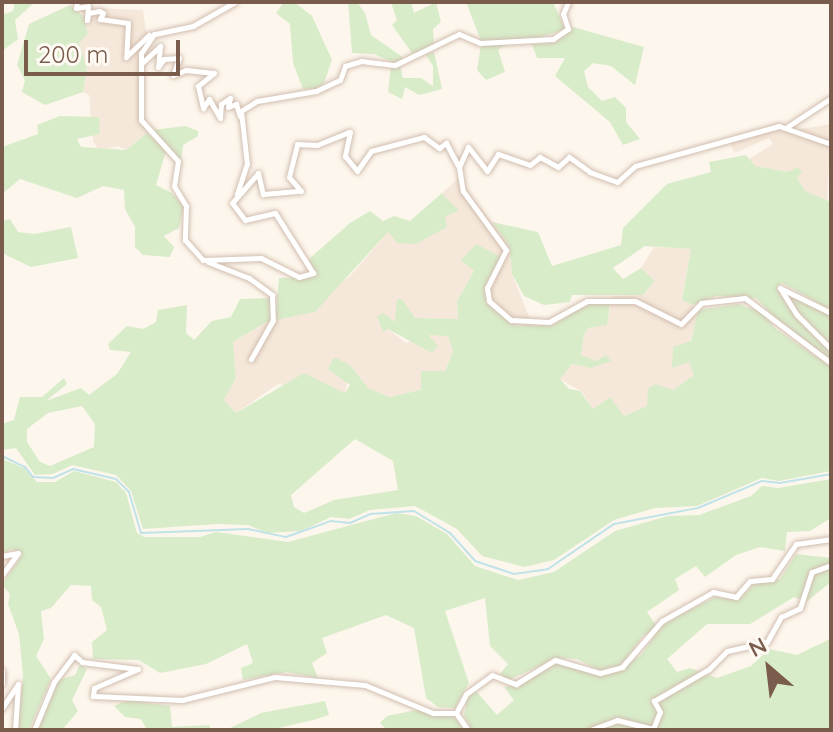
<!DOCTYPE html>
<html>
<head>
<meta charset="utf-8">
<style>
  body { margin:0 }
  #map { position:relative; width:833px; height:732px; overflow:hidden; background:#fdf6ec; font-family:Quicksand,sans-serif }
  div>[style] { position:absolute }
  [style*='--x'] { left:calc(var(--x)*1px); top:calc(var(--y)*1px); width:calc(var(--w)*1px); rotate:calc(var(--a)*1deg) }
  .residential>* { inset:0; background:#f5e8da }
  .green>* { inset:0; background:#d8ecc9 }
  .stream>* { height:2px; margin:-1px; padding:0 1px; transform-origin:1px; border-radius:1px; background:#bfe3e8 }
  .roads { filter:drop-shadow(0 0 2px #d1beb0) drop-shadow(0 0 2px #d1beb0) }
  .minor>* { height:5px; margin:-2.5px; padding:0 2.5px; transform-origin:2.5px; border-radius:2.5px; background:#fff }
  span { translate:-50% -50%; white-space:nowrap; text-align:center; line-height:1.15; -webkit-text-stroke:8px #fffaf3; paint-order:stroke }
  .frame { position:absolute; inset:0; border:4px solid #7a5c4d; pointer-events:none }
  .north { position:absolute; left:729px; top:628px; width:80px; height:80px; -webkit-text-stroke:6px #fffaf3; paint-order:stroke; rotate:332deg; font-size:22px; font-weight:700; line-height:32px; text-align:center; color:#7a5c4d }
  .north::after { content:''; display:block; margin:auto; width:28px; height:36px; background:#7a5c4d; clip-path:polygon(50% 0,100% 100%,50% 72%,0 100%) }
  .scale { position:absolute; left:24px; top:40px; width:156px; height:36px; box-sizing:border-box; border:4px solid #7a5c4d; border-top:0; padding-left:10px; font-size:24px; line-height:28px; white-space:nowrap; color:#7a5c4d; -webkit-text-stroke:6px #fffaf3; paint-order:stroke }
</style>
</head>
<body>
<div id="map">
  <div class="residential">
    <div style="clip-path:polygon(94px 8px,143px 10px,146px 31px,153px 38px,143px 58px,142px 117px,147px 133px,126px 150px,118px 146px,100px 151px,93px 142px,93px 135px,100px 133px,98px 117px,91px 117px,89px 95px,83px 92px,87px 68px,78px 43px,88px 34px,83px 16px)"></div>
    <div style="clip-path:polygon(779px 122px,796px 130px,831px 124px,827px 205px,805px 191px,788px 172px,754px 166px,749px 159px,773px 144px,769px 138px,735px 153px,731px 146px,730px 140px)"></div>
    <div style="clip-path:polygon(462px 175px,469px 193px,509px 245px,512px 274px,533px 327px,516px 326px,498px 317px,486px 303px,484px 288px,493px 268px,474px 271px,457px 301px,458px 319px,415px 318px,397px 300px,399px 316px,388px 329px,406px 343px,428px 334px,448px 335px,453px 352px,445px 371px,421px 390px,389px 397px,368px 388px,350px 365px,345px 393px,278px 384px,236px 413px,224px 400px,236px 378px,233px 342px,270px 320px,309px 310px,351px 275px,388px 232px,458px 211px,442px 193px)"></div>
    <div style="clip-path:polygon(654px 247px,691px 249px,682px 299px,698px 310px,691px 341px,673px 368px,689px 361px,694px 375px,673px 390px,648px 390px,648px 406px,623px 416px,593px 409px,581px 391px,559px 379px,572px 364px,591px 368px,596px 361px,581px 356px,584px 335px,588px 328px,607px 324px,612px 296px,643px 295px,655px 281px,641px 268px)"></div>
  </div>
  <div class="green">
    <div style="clip-path:polygon(15px 2px,35px 2px,15px 20px,18px 39px,2px 51px,2px 15px,13px 11px)"></div>
    <div style="clip-path:polygon(284px 2px,294px 2px,312px 16px,332px 60px,324px 83px,316px 89px,303px 89px,293px 63px,290px 24px,276px 13px)"></div>
    <div style="clip-path:polygon(348px 2px,357px 2px,365px 13px,371px 35px,404px 58px,395px 63px,374px 54px,352px 53px)"></div>
    <div style="clip-path:polygon(391px 2px,411px 2px,414px 13px,436px 2px,441px 22px,433px 29px,434px 48px,412px 53px,392px 25px,397px 20px)"></div>
    <div style="clip-path:polygon(466px 2px,553px 2px,565px 29px,536px 39px,481px 41px)"></div>
    <div style="clip-path:polygon(70px 5px,83px 16px,88px 34px,79px 43px,87px 68px,83px 92px,45px 105px,22px 92px,25px 80px,17px 65px,29px 24px)"></div>
    <div style="clip-path:polygon(573px 27px,644px 47px,635px 85px,611px 66px,593px 63px,584px 71px,588px 87px,602px 101px,615px 97px,626px 108px,626px 122px,640px 139px,623px 145px,610px 122px,555px 76px,565px 58px,537px 58px,532px 44px,554px 43px)"></div>
    <div style="clip-path:polygon(507px 44px,498px 50px,505px 72px,486px 80px,477px 70px,481px 45px)"></div>
    <div style="clip-path:polygon(434px 52px,442px 89px,419px 95px,405px 87px,402px 99px,388px 92px,391px 66px,400px 66px,403px 78px,421px 78px,433px 86px,433px 66px,426px 55px)"></div>
    <div style="clip-path:polygon(60px 116px,99px 117px,100px 134px,77px 139px,81px 147px,126px 150px,147px 133px,166px 151px,156px 185px,172px 193px,184px 207px,179px 228px,164px 236px,174px 247px,170px 257px,143px 255px,135px 247px,135px 227px,125px 209px,124px 190px,103px 186px,77px 198px,20px 179px,2px 194px,2px 147px,38px 134px,37px 125px)"></div>
    <div style="clip-path:polygon(185px 126px,198px 131px,198px 136px,183px 145px,181px 160px,153px 130px)"></div>
    <div style="clip-path:polygon(746px 155px,755px 166px,788px 172px,798px 167px,802px 173px,797px 178px,805px 191px,831px 202px,831px 310px,782px 283px,777px 288px,790px 310px,831px 351px,831px 359px,783px 326px,756px 298px,716px 296px,692px 305px,682px 300px,691px 249px,645px 246px,613px 268px,623px 279px,641px 268px,655px 281px,643px 295px,572px 295px,570px 302px,544px 305px,524px 296px,512px 274px,509px 245px,492px 222px,538px 232px,552px 266px,621px 245px,623px 228px,667px 184px,711px 172px,709px 162px)"></div>
    <div style="clip-path:polygon(442px 193px,459px 211px,445px 216px,447px 227px,416px 244px,397px 243px,388px 232px,315px 312px,275px 320px,279px 278px,312px 278px,315px 273px,309px 259px,350px 223px,370px 211px,383px 221px,394px 216px,410px 221px)"></div>
    <div style="clip-path:polygon(10px 219px,18px 232px,34px 234px,71px 227px,78px 258px,31px 267px,2px 253px,2px 221px)"></div>
    <div style="clip-path:polygon(evenodd,476px 244px,501px 257px,484px 288px,486px 303px,515px 326px,554px 325px,588px 303px,610px 304px,607px 325px,588px 328px,584px 335px,581px 355px,596px 361px,606px 355px,611px 361px,591px 368px,572px 364px,560px 379px,569px 389px,580px 391px,593px 409px,610px 397px,624px 416px,647px 406px,648px 389px,655px 384px,673px 390px,694px 375px,689px 362px,672px 368px,673px 347px,691px 341px,698px 310px,739px 304px,763px 313px,776px 329px,831px 367px,831px 471px,779px 481px,762px 478px,697px 506px,655px 508px,614px 520px,554px 560px,524px 567px,482px 556px,457px 529px,415px 506px,370px 510px,349px 519px,331px 517px,301px 531px,267px 533px,248px 525px,216px 524px,143px 529px,131px 491px,116px 475px,72px 465px,53px 474px,35px 475px,16px 448px,2px 450px,2px 424px,14px 420px,20px 397px,42px 397px,64px 378px,67px 384px,46px 401px,81px 388px,89px 395px,117px 374px,131px 352px,110px 350px,108px 344px,127px 326px,143px 329px,156px 322px,158px 310px,187px 305px,186px 333px,194px 340px,212px 321px,231px 317px,240px 299px,270px 298px,270px 320px,233px 342px,236px 378px,224px 400px,236px 413px,304px 373px,345px 393px,350px 385px,328px 369px,334px 357px,350px 365px,368px 388px,389px 397px,421px 390px,421px 371px,445px 371px,453px 352px,448px 336px,428px 335px,438px 346px,432px 353px,388px 329px,383px 332px,377px 316px,383px 313px,395px 322px,397px 299px,402px 299px,415px 318px,458px 319px,457px 301px,474px 271px,461px 260px,476px 244px,82px 406px,95px 424px,94px 447px,50px 466px,40px 462px,27px 442px,27px 429px,48px 413px,82px 406px,476px 244px,355px 439px,393px 461px,398px 490px,334px 500px,304px 513px,294px 507px,291px 495px,355px 439px)"></div>
    <div style="clip-path:polygon(784px 290px,831px 316px,831px 345px,793px 306px)"></div>
    <div style="clip-path:polygon(2px 459px,24px 468px,37px 482px,55px 482px,74px 471px,116px 482px,126px 493px,137px 533px,144px 537px,200px 537px,216px 532px,288px 542px,396px 513px,416px 516px,447px 534px,475px 566px,518px 580px,554px 572px,615px 531px,668px 516px,699px 515px,751px 496px,762px 486px,778px 488px,831px 479px,831px 518px,810px 531px,787px 532px,785px 551px,760px 547px,736px 555px,705px 577px,696px 566px,675px 579px,679px 590px,647px 612px,657px 627px,643px 636px,621px 666px,600px 671px,577px 659px,556px 658px,509px 680px,500px 674px,508px 664px,490px 646px,485px 598px,445px 611px,469px 683px,455px 708px,438px 707px,426px 698px,414px 628px,386px 615px,322px 638px,327px 653px,312px 663px,318px 678px,287px 672px,243px 680px,241px 668px,253px 663px,247px 644px,206px 664px,160px 673px,139px 660px,93px 659px,92px 642px,107px 630px,101px 607px,92px 600px,91px 586px,71px 585px,51px 608px,41px 611px,44px 639px,36px 656px,51px 679px,29px 730px,18px 730px,23px 675px,19px 634px,8px 604px,10px 594px,2px 585px,22px 555px,13px 549px,2px 553px)"></div>
    <div style="clip-path:polygon(796px 554px,831px 558px,831px 582px,806px 602px,794px 597px,750px 624px,707px 624px,667px 659px,677px 672px,690px 668px,717px 678px,751px 666px,769px 649px,797px 655px,830px 639px,831px 629px,831px 730px,472px 730px,464px 715px,468px 696px,475px 690px,497px 715px,514px 700px,504px 687px,524px 683px,543px 667px,556px 663px,601px 675px,618px 671px,642px 654px,664px 622px,716px 597px,739px 600px,754px 584px,780px 579px)"></div>
    <div style="clip-path:polygon(80px 665px,87px 669px,72px 700px,78px 711px,62px 730px,37px 730px,58px 680px,75px 675px)"></div>
    <div style="clip-path:polygon(128px 700px,170px 706px,172px 727px,209px 725px,211px 730px,147px 730px,141px 719px,125px 717px,114px 706px)"></div>
    <div style="clip-path:polygon(325px 701px,329px 715px,313px 720px,270px 730px,226px 730px,261px 713px)"></div>
    <div style="clip-path:polygon(417px 710px,454px 717px,464px 730px,387px 730px,380px 723px,387px 716px)"></div>
  </div>
  <div class="stream">
    <div style="--x:2;--y:456;--w:25;--a:26"></div>
    <div style="--x:25;--y:467;--w:13;--a:51"></div>
    <div style="--x:33;--y:477;--w:20;--a:3"></div>
    <div style="--x:53;--y:478;--w:22;--a:-24"></div>
    <div style="--x:73;--y:469;--w:44;--a:13.1"></div>
    <div style="--x:116;--y:479;--w:18;--a:45"></div>
    <div style="--x:129;--y:492;--w:43;--a:73.7"></div>
    <div style="--x:141;--y:533;--w:107;--a:-2.1"></div>
    <div style="--x:248;--y:529;--w:39;--a:12"></div>
    <div style="--x:286;--y:537;--w:48;--a:-19.6"></div>
    <div style="--x:331;--y:521;--w:19;--a:6"></div>
    <div style="--x:350;--y:523;--w:22;--a:-24"></div>
    <div style="--x:370;--y:514;--w:44;--a:-3.9"></div>
    <div style="--x:414;--y:511;--w:42;--a:31.4"></div>
    <div style="--x:450;--y:533;--w:38;--a:48"></div>
    <div style="--x:475;--y:561;--w:41;--a:18.4"></div>
    <div style="--x:514;--y:574;--w:34;--a:-8"></div>
    <div style="--x:548;--y:569;--w:80;--a:-34.3"></div>
    <div style="--x:614;--y:524;--w:86;--a:-10.8"></div>
    <div style="--x:698;--y:508;--w:69;--a:-22.9"></div>
    <div style="--x:762;--y:481;--w:18;--a:6"></div>
    <div style="--x:780;--y:483;--w:52;--a:-10"></div>
  </div>
  <div class="roads">
    <div class="minor">
      <div style="--x:77;--y:2;--w:6;--a:99"></div>
      <div style="--x:76;--y:8;--w:12;--a:-9"></div>
      <div style="--x:88;--y:6;--w:14;--a:94"></div>
      <div style="--x:87;--y:20;--w:7;--a:-82"></div>
      <div style="--x:88;--y:13;--w:11;--a:-10"></div>
      <div style="--x:99;--y:11;--w:4;--a:27"></div>
      <div style="--x:103;--y:13;--w:7;--a:117"></div>
      <div style="--x:100;--y:19;--w:28;--a:8"></div>
      <div style="--x:128;--y:23;--w:34;--a:93"></div>
      <div style="--x:126;--y:57;--w:32;--a:-44"></div>
      <div style="--x:235;--y:2;--w:48;--a:150.3"></div>
      <div style="--x:193;--y:26;--w:40;--a:168"></div>
      <div style="--x:154;--y:34;--w:23;--a:124"></div>
      <div style="--x:141;--y:53;--w:67;--a:90"></div>
      <div style="--x:141;--y:120;--w:55;--a:47.9"></div>
      <div style="--x:178;--y:161;--w:25;--a:99"></div>
      <div style="--x:174;--y:186;--w:23;--a:59"></div>
      <div style="--x:186;--y:206;--w:34;--a:92"></div>
      <div style="--x:185;--y:240;--w:27;--a:48"></div>
      <div style="--x:203;--y:260;--w:58;--a:-2"></div>
      <div style="--x:261;--y:258;--w:42;--a:26.6"></div>
      <div style="--x:299;--y:277;--w:15;--a:-16"></div>
      <div style="--x:313;--y:273;--w:71;--a:-122.3"></div>
      <div style="--x:275;--y:213;--w:31;--a:167"></div>
      <div style="--x:245;--y:220;--w:21;--a:-127"></div>
      <div style="--x:232;--y:203;--w:40;--a:-49"></div>
      <div style="--x:258;--y:173;--w:22;--a:77"></div>
      <div style="--x:263;--y:194;--w:38;--a:-5"></div>
      <div style="--x:301;--y:191;--w:18;--a:-131"></div>
      <div style="--x:289;--y:177;--w:34;--a:-76"></div>
      <div style="--x:297;--y:144;--w:20;--a:3"></div>
      <div style="--x:317;--y:145;--w:35;--a:-22"></div>
      <div style="--x:350;--y:132;--w:25;--a:102"></div>
      <div style="--x:345;--y:156;--w:19;--a:51"></div>
      <div style="--x:357;--y:171;--w:24;--a:-55"></div>
      <div style="--x:371;--y:151;--w:55;--a:-14.8"></div>
      <div style="--x:424;--y:137;--w:19;--a:36"></div>
      <div style="--x:439;--y:148;--w:9;--a:-36"></div>
      <div style="--x:446;--y:143;--w:26;--a:62"></div>
      <div style="--x:142;--y:63;--w:25;--a:-43"></div>
      <div style="--x:160;--y:46;--w:21;--a:95"></div>
      <div style="--x:158;--y:67;--w:10;--a:-53"></div>
      <div style="--x:164;--y:59;--w:15;--a:-4"></div>
      <div style="--x:179;--y:58;--w:18;--a:109"></div>
      <div style="--x:173;--y:75;--w:14;--a:-21"></div>
      <div style="--x:186;--y:70;--w:28;--a:6"></div>
      <div style="--x:214;--y:73;--w:21;--a:141"></div>
      <div style="--x:198;--y:86;--w:23;--a:77"></div>
      <div style="--x:203;--y:108;--w:11;--a:-56"></div>
      <div style="--x:209;--y:99;--w:22;--a:60"></div>
      <div style="--x:220;--y:118;--w:14;--a:-86"></div>
      <div style="--x:221;--y:104;--w:11;--a:-34"></div>
      <div style="--x:230;--y:98;--w:9;--a:103"></div>
      <div style="--x:228;--y:107;--w:9;--a:-21"></div>
      <div style="--x:236;--y:104;--w:13;--a:72"></div>
      <div style="--x:787;--y:127;--w:53;--a:-33.4"></div>
      <div style="--x:831;--y:144;--w:55;--a:-160.9"></div>
      <div style="--x:779;--y:126;--w:149;--a:164.5"></div>
      <div style="--x:635;--y:166;--w:24;--a:138"></div>
      <div style="--x:617;--y:182;--w:29;--a:-160"></div>
      <div style="--x:590;--y:172;--w:26;--a:-144"></div>
      <div style="--x:569;--y:157;--w:15;--a:138"></div>
      <div style="--x:558;--y:167;--w:21;--a:-151"></div>
      <div style="--x:540;--y:157;--w:13;--a:141"></div>
      <div style="--x:530;--y:165;--w:34;--a:-161"></div>
      <div style="--x:498;--y:154;--w:20;--a:123"></div>
      <div style="--x:487;--y:171;--w:31;--a:-128"></div>
      <div style="--x:468;--y:147;--w:22;--a:114"></div>
      <div style="--x:459;--y:167;--w:24;--a:81"></div>
      <div style="--x:463;--y:191;--w:73;--a:53.9"></div>
      <div style="--x:506;--y:250;--w:42;--a:116.6"></div>
      <div style="--x:487;--y:288;--w:13;--a:81"></div>
      <div style="--x:489;--y:301;--w:29;--a:41"></div>
      <div style="--x:511;--y:320;--w:38;--a:3"></div>
      <div style="--x:549;--y:322;--w:43;--a:-28.9"></div>
      <div style="--x:587;--y:301;--w:48;--a:0"></div>
      <div style="--x:635;--y:301;--w:51;--a:26.6"></div>
      <div style="--x:681;--y:324;--w:29;--a:-46"></div>
      <div style="--x:701;--y:303;--w:44;--a:-6.5"></div>
      <div style="--x:745;--y:298;--w:108;--a:37.1"></div>
      <div style="--x:237;--y:194;--w:32;--a:-72"></div>
      <div style="--x:247;--y:164;--w:53;--a:-96.5"></div>
      <div style="--x:241;--y:111;--w:19;--a:-32"></div>
      <div style="--x:257;--y:101;--w:60;--a:-9.6"></div>
      <div style="--x:316;--y:91;--w:26;--a:-25"></div>
      <div style="--x:340;--y:80;--w:15;--a:-70"></div>
      <div style="--x:345;--y:66;--w:17;--a:-17"></div>
      <div style="--x:361;--y:61;--w:34;--a:7"></div>
      <div style="--x:395;--y:65;--w:71;--a:-25.8"></div>
      <div style="--x:459;--y:34;--w:23;--a:23"></div>
      <div style="--x:480;--y:43;--w:73;--a:-3.1"></div>
      <div style="--x:553;--y:39;--w:18;--a:-34"></div>
      <div style="--x:568;--y:29;--w:16;--a:-108"></div>
      <div style="--x:563;--y:14;--w:13;--a:-67"></div>
      <div style="--x:208;--y:262;--w:44;--a:21.3"></div>
      <div style="--x:249;--y:278;--w:29;--a:36"></div>
      <div style="--x:272;--y:295;--w:25;--a:88"></div>
      <div style="--x:273;--y:320;--w:45;--a:119.4"></div>
      <div style="--x:831;--y:313;--w:57;--a:-153.9"></div>
      <div style="--x:780;--y:288;--w:32;--a:58"></div>
      <div style="--x:797;--y:315;--w:48;--a:45"></div>
      <div style="--x:2;--y:556;--w:16;--a:-11"></div>
      <div style="--x:18;--y:553;--w:27;--a:126"></div>
      <div style="--x:2;--y:671;--w:13;--a:90"></div>
      <div style="--x:2;--y:708;--w:29;--a:-56"></div>
      <div style="--x:18;--y:684;--w:46;--a:93.7"></div>
      <div style="--x:456;--y:713;--w:21;--a:55"></div>
      <div style="--x:34;--y:730;--w:52;--a:-67.4"></div>
      <div style="--x:54;--y:682;--w:34;--a:-53"></div>
      <div style="--x:74;--y:655;--w:11;--a:41"></div>
      <div style="--x:82;--y:662;--w:56;--a:7.1"></div>
      <div style="--x:138;--y:669;--w:48;--a:156.6"></div>
      <div style="--x:94;--y:688;--w:8;--a:97"></div>
      <div style="--x:93;--y:696;--w:89;--a:2.6"></div>
      <div style="--x:182;--y:700;--w:96;--a:-13.9"></div>
      <div style="--x:275;--y:677;--w:90;--a:5.1"></div>
      <div style="--x:365;--y:685;--w:74;--a:22.4"></div>
      <div style="--x:433;--y:713;--w:23;--a:0"></div>
      <div style="--x:456;--y:713;--w:21;--a:-62"></div>
      <div style="--x:466;--y:694;--w:32;--a:-36"></div>
      <div style="--x:492;--y:675;--w:26;--a:21"></div>
      <div style="--x:516;--y:684;--w:46;--a:-31.6"></div>
      <div style="--x:555;--y:660;--w:47;--a:16.1"></div>
      <div style="--x:600;--y:673;--w:23;--a:-15"></div>
      <div style="--x:622;--y:667;--w:61;--a:-49"></div>
      <div style="--x:662;--y:621;--w:59;--a:-29.6"></div>
      <div style="--x:713;--y:592;--w:24;--a:12"></div>
      <div style="--x:736;--y:597;--w:21;--a:-49"></div>
      <div style="--x:750;--y:581;--w:22;--a:-5"></div>
      <div style="--x:772;--y:579;--w:42;--a:-55.6"></div>
      <div style="--x:796;--y:544;--w:35;--a:-8"></div>
      <div style="--x:590;--y:730;--w:29;--a:-20"></div>
      <div style="--x:617;--y:720;--w:37;--a:14"></div>
      <div style="--x:653;--y:729;--w:18;--a:-68"></div>
      <div style="--x:660;--y:712;--w:13;--a:-119"></div>
      <div style="--x:654;--y:701;--w:64;--a:-30.2"></div>
      <div style="--x:709;--y:669;--w:25;--a:-45"></div>
      <div style="--x:727;--y:651;--w:41;--a:-12.7"></div>
      <div style="--x:767;--y:642;--w:29;--a:-61"></div>
      <div style="--x:781;--y:617;--w:21;--a:-25"></div>
      <div style="--x:800;--y:608;--w:38;--a:-72"></div>
      <div style="--x:812;--y:572;--w:20;--a:-20"></div>
    </div>
  </div>
  <div class="frame"></div>
  <div class="north">N</div>
  <div class="scale">200 m</div>
</div>
</body>
</html>
